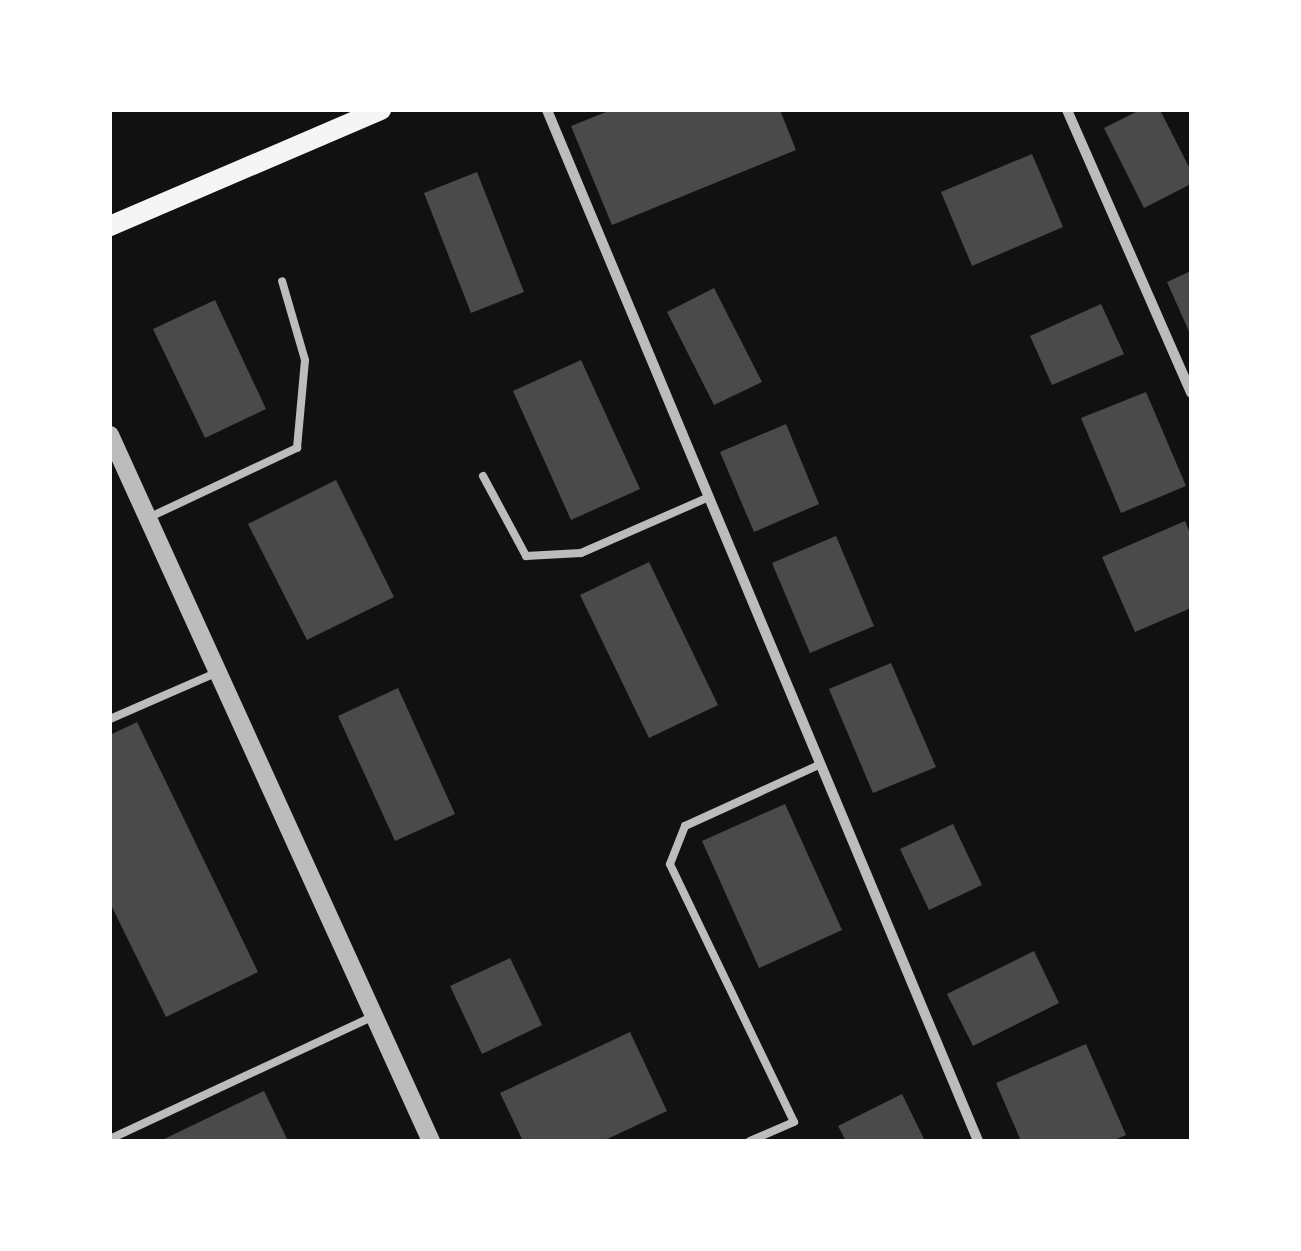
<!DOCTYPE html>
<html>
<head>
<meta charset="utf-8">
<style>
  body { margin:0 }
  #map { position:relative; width:1301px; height:1251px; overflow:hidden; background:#111; font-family:Montserrat,sans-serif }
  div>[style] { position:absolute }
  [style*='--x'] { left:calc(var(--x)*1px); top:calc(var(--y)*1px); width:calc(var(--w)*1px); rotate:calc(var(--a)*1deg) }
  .building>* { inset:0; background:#4a4a4a }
  .service>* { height:8px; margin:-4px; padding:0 4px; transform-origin:4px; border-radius:4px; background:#bcbcbc }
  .minor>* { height:10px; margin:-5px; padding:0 5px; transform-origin:5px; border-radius:5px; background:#bcbcbc }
  .tertiary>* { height:18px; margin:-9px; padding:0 9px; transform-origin:9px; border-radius:9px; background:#bcbcbc }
  .secondary>* { height:20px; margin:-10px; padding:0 10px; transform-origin:10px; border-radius:10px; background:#f5f5f5 }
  span { translate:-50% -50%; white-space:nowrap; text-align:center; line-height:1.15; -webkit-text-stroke:10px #fff; paint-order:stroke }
  .frame { position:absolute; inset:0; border:112px solid #fff; pointer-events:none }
</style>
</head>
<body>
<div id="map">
  <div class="building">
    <div style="clip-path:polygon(611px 110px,780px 110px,796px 150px,612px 225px,571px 126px)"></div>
    <div style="clip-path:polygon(1140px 110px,1160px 110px,1191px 171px,1191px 184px,1144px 208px,1104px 128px)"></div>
    <div style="clip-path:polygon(1032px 154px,1063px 227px,972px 266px,941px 192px)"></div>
    <div style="clip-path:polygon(477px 172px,524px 292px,471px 313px,424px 193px)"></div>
    <div style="clip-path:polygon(1191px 271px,1191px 336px,1167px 282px)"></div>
    <div style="clip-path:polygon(714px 288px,762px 382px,714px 405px,667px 312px)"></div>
    <div style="clip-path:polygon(215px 300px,266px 409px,205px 438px,153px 329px)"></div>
    <div style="clip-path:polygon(1101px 304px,1124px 354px,1052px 385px,1030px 336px)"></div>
    <div style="clip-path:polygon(581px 360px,640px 489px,571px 520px,513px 391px)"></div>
    <div style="clip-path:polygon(1146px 392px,1186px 486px,1121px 513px,1081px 418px)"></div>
    <div style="clip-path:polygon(786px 424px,819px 504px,754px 532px,720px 452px)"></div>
    <div style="clip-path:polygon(336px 480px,394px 597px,307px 640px,248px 524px)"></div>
    <div style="clip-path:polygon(1185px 521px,1191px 536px,1191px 608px,1135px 632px,1102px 557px)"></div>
    <div style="clip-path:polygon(836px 536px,874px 626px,810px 653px,772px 563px)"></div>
    <div style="clip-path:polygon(649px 562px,718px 705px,649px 738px,580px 595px)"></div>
    <div style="clip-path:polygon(891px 663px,936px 767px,873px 793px,829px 689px)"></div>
    <div style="clip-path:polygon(398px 688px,455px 814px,395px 841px,338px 716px)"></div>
    <div style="clip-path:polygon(137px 722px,258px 972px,166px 1017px,110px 903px,110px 735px)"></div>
    <div style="clip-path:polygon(785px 804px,842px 930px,759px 968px,702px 841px)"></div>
    <div style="clip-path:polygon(953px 824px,982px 885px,929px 910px,900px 849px)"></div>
    <div style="clip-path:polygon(1034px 951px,1059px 1003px,973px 1046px,947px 994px)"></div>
    <div style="clip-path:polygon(510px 958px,542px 1025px,482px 1054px,450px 986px)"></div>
    <div style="clip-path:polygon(630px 1032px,667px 1111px,603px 1141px,523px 1141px,500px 1093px)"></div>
    <div style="clip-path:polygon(1086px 1044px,1126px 1135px,1112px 1141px,1021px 1141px,996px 1083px)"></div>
    <div style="clip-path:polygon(264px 1091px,288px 1141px,160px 1141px)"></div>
    <div style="clip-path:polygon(902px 1094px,925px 1141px,846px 1141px,838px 1126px)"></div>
  </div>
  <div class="service">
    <div style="--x:483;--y:476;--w:91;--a:61.7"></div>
    <div style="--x:526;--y:556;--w:55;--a:-3.1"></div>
    <div style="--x:581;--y:553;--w:140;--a:-23.6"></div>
    <div style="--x:148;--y:518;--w:165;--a:-25.2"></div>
    <div style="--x:297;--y:448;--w:88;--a:-84.8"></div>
    <div style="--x:305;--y:360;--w:82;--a:-106.2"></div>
    <div style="--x:110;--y:719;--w:118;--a:-23.5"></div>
    <div style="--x:110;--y:1139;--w:291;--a:-25"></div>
    <div style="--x:750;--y:1141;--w:48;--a:-23.4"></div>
    <div style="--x:794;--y:1122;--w:286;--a:-115.7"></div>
    <div style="--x:670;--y:864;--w:41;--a:-68.5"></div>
    <div style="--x:685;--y:826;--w:149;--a:-24.5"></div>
  </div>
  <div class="minor">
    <div style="--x:547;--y:110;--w:1117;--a:67.31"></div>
    <div style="--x:1067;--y:110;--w:309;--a:66.3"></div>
  </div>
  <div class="tertiary">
    <div style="--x:110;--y:435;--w:776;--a:65.55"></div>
  </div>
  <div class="secondary">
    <div style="--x:110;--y:226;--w:295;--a:-23.2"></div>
  </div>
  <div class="frame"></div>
</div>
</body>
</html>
